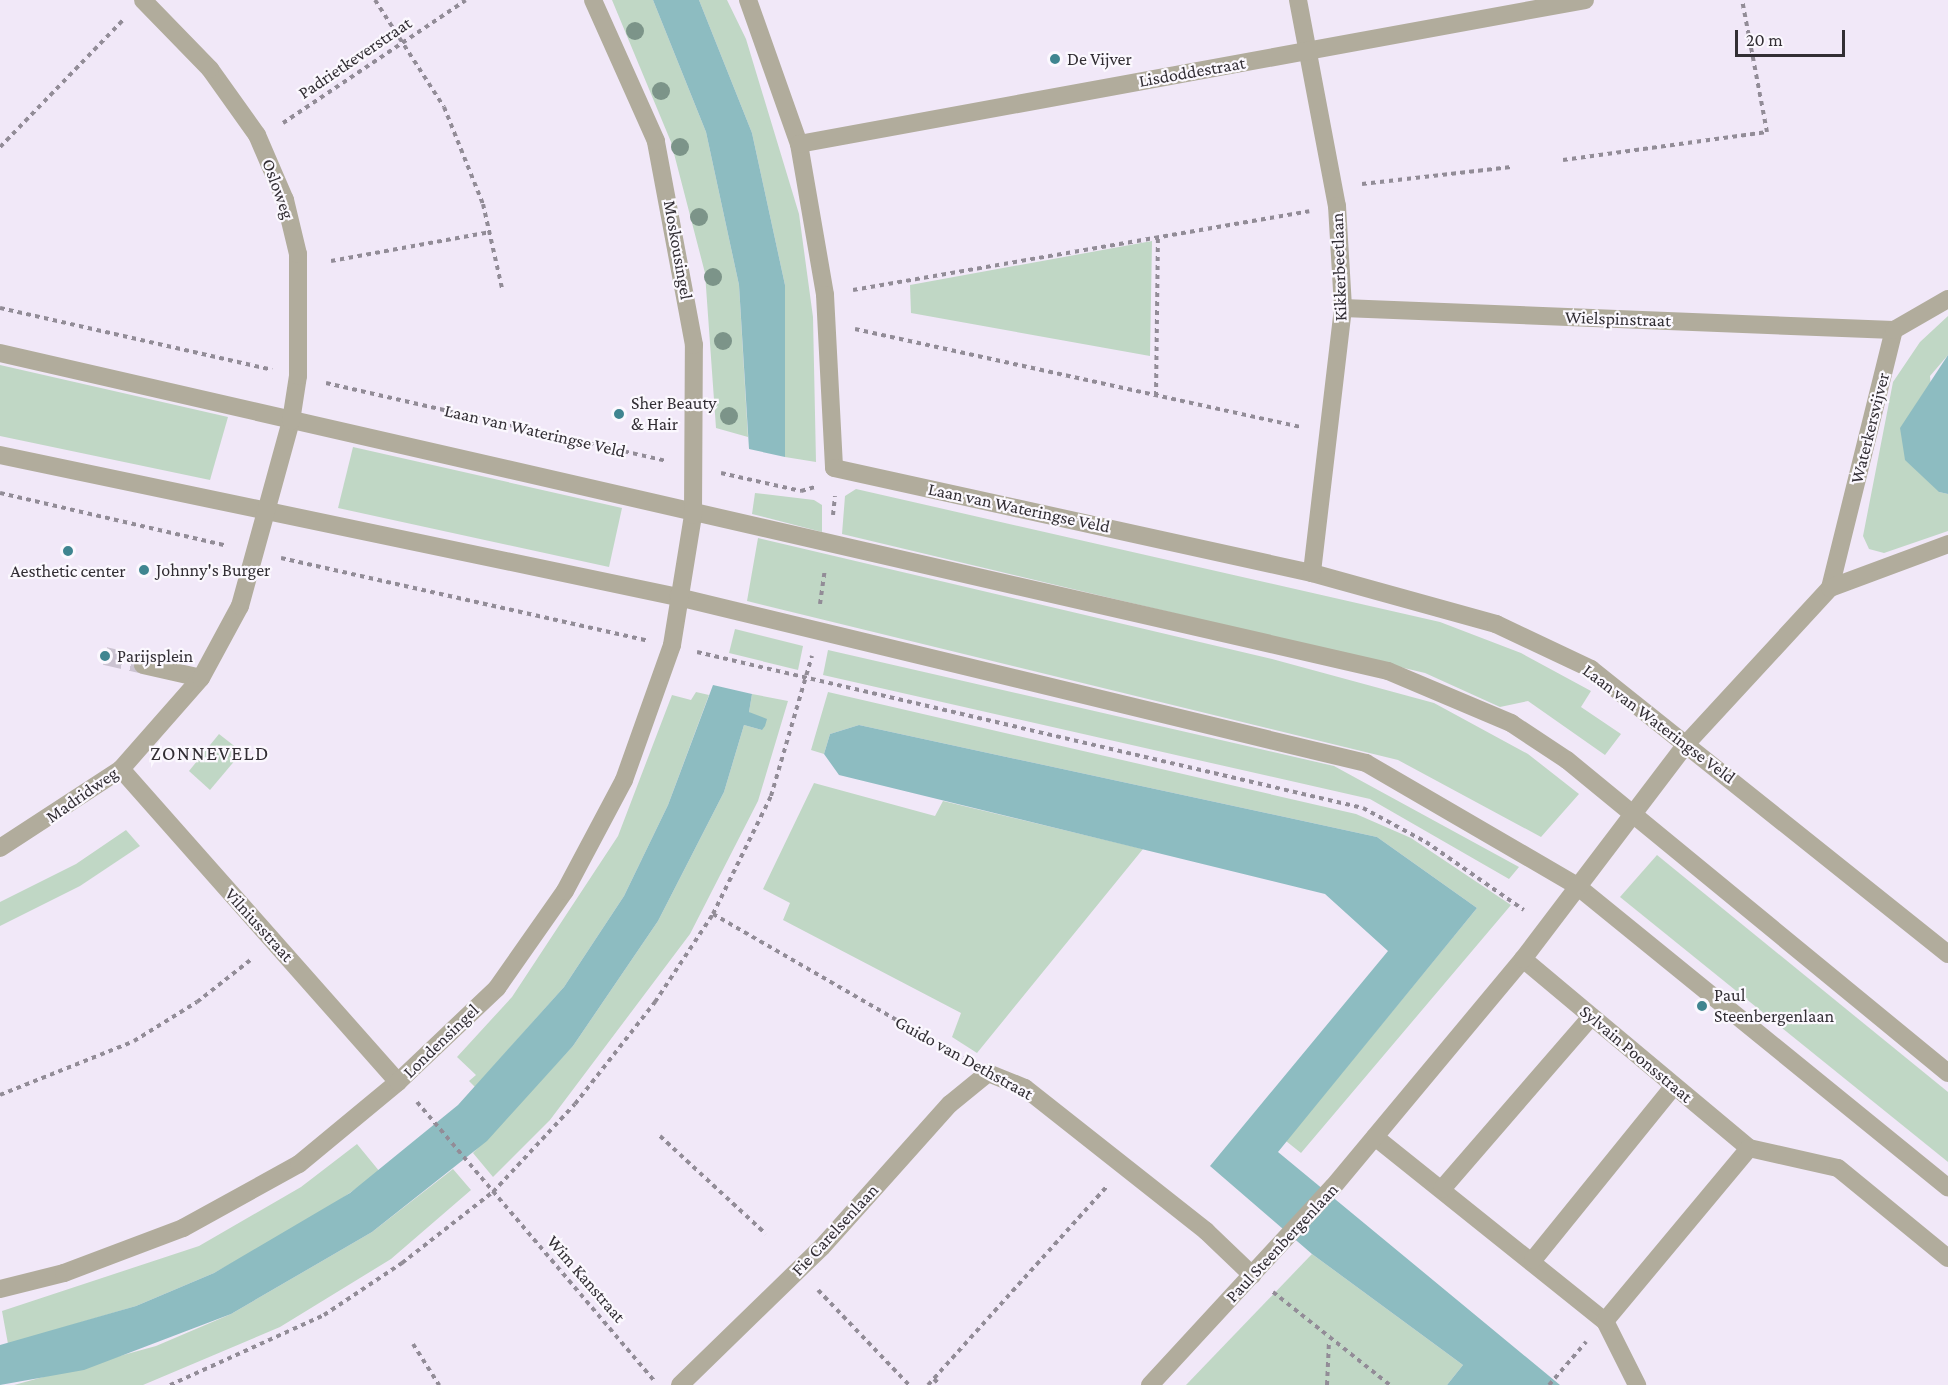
<!DOCTYPE html>
<html>
<head>
<meta charset="utf-8">
<style>
  body { margin:0 }
  #map { position:relative; width:1948px; height:1385px; overflow:hidden; background:#f1e8f8; font-family:"Crimson Pro",serif }
  div>[style] { position:absolute }
  [style*='--x'] { left:calc(var(--x)*1px); top:calc(var(--y)*1px); width:calc(var(--w)*1px); rotate:calc(var(--a)*1deg) }
  .green>* { inset:0; background:#c0d7c5 }
  .water>* { inset:0; background:#8dbcc1 }
  .minor-tunnel>* { height:18px; margin-top:-9px; transform-origin:0; background:repeating-linear-gradient(90deg,#cbc3d1 0 18px,transparent 0 27px) }
  .path>* { height:4px; margin-top:-2px; transform-origin:0; background:repeating-linear-gradient(90deg,#928c97 0 4.5px,transparent 0 9px) }
  .minor>* { height:18px; margin:-9px; padding:0 9px; transform-origin:9px; border-radius:9px; background:#b1ac9c }
  .trees>* { width:18px; height:18px; margin:-9px; border-radius:50%; background:#7c9489 }
  .dots>* { width:16px; height:16px; translate:-50% -50%; box-sizing:border-box; border:3px solid #fbf8fe; border-radius:50% }
  span { translate:-50% -50%; white-space:nowrap; text-align:center; line-height:1.15; -webkit-text-stroke:4.5px #fbf8fe; paint-order:stroke }
  .street-label { font-size:18px; color:#322e34 }
  .poi-label { font-size:18px; color:#322e34 }
  .left { translate:0 -50%; text-align:left }
  .neighbourhood-label { font-size:20px; color:#322e34; letter-spacing:1.5px }
  .scale { position:absolute; left:1735px; top:30px; width:110px; height:27px; box-sizing:border-box; border:3px solid #322e34; border-top:0; padding-left:8px; font-size:18px; line-height:21px; white-space:nowrap; color:#322e34; -webkit-text-stroke:4px #fbf8fe; paint-order:stroke }
</style>
</head>
<body>
<div id="map">
  <div class="green">
    <div style="clip-path:polygon(612px 0,653px 0,706px 132px,739px 285px,748px 437px,716px 428px,705px 273px,671px 142px)"></div>
    <div style="clip-path:polygon(699px 0,727px 0,746px 39px,799px 214px,813px 317px,816px 462px,785px 457px,785px 285px,752px 133px)"></div>
    <div style="clip-path:polygon(1152px 241px,1150px 356px,911px 313px,910px 285px)"></div>
    <div style="clip-path:polygon(1948px 316px,1948px 355px,1930px 376px,1939px 492px,1948px 494px,1948px 531px,1884px 553px,1869px 549px,1863px 536px,1893px 382px,1920px 342px)"></div>
    <div style="clip-path:polygon(0 365px,228px 417px,210px 480px,0 436px)"></div>
    <div style="clip-path:polygon(353px 447px,622px 508px,609px 567px,338px 508px)"></div>
    <div style="clip-path:polygon(856px 489px,1440px 622px,1521px 653px,1591px 691px,1581px 707px,1621px 734px,1605px 755px,1528px 701px,1500px 707px,1425px 673px,842px 534px,845px 496px)"></div>
    <div style="clip-path:polygon(755px 493px,814px 500px,822px 505px,822px 532px,752px 514px)"></div>
    <div style="clip-path:polygon(758px 538px,1272px 659px,1434px 703px,1528px 754px,1579px 794px,1541px 837px,1398px 760px,747px 601px)"></div>
    <div style="clip-path:polygon(735px 629px,803px 646px,798px 670px,729px 653px)"></div>
    <div style="clip-path:polygon(828px 650px,1334px 766px,1519px 867px,1509px 879px,1370px 799px,823px 675px)"></div>
    <div style="clip-path:polygon(696px 692px,709px 695px,668px 805px,624px 896px,564px 987px,475px 1087px,469px 1081px,476px 1075px,457px 1057px,512px 997px,618px 836px,672px 695px,691px 700px)"></div>
    <div style="clip-path:polygon(828px 692px,1356px 814px,1411px 838px,1511px 905px,1301px 1153px,1286px 1141px,1477px 908px,1377px 837px,859px 725px,830px 734px,824px 754px,811px 750px)"></div>
    <div style="clip-path:polygon(752px 694px,788px 701px,758px 801px,690px 934px,550px 1120px,493px 1177px,473px 1153px,573px 1046px,658px 921px,724px 792px,744px 725px,762px 730px,749px 712px)"></div>
    <div style="clip-path:polygon(219px 734px,242px 752px,210px 790px,189px 771px)"></div>
    <div style="clip-path:polygon(814px 783px,935px 816px,943px 801px,1143px 849px,977px 1053px,952px 1037px,961px 1013px,783px 920px,790px 903px,763px 889px)"></div>
    <div style="clip-path:polygon(126px 830px,140px 846px,80px 886px,0 926px,0 902px,76px 864px)"></div>
    <div style="clip-path:polygon(1657px 855px,1948px 1092px,1948px 1162px,1620px 897px)"></div>
    <div style="clip-path:polygon(357px 1144px,380px 1172px,312px 1219px,214px 1273px,136px 1306px,8px 1344px,2px 1311px,199px 1246px,301px 1187px)"></div>
    <div style="clip-path:polygon(453px 1169px,471px 1190px,391px 1259px,280px 1327px,143px 1385px,14px 1385px,156px 1346px,231px 1314px,372px 1232px)"></div>
    <div style="clip-path:polygon(1312px 1254px,1463px 1365px,1447px 1385px,1186px 1385px)"></div>
  </div>
  <div class="water">
    <div style="clip-path:polygon(653px 0,699px 0,752px 133px,785px 285px,785px 457px,749px 449px,739px 285px,706px 132px)"></div>
    <div style="clip-path:polygon(1948px 355px,1948px 494px,1939px 492px,1905px 460px,1900px 428px)"></div>
    <div style="clip-path:polygon(713px 685px,752px 694px,749px 712px,767px 719px,765px 726px,762px 730px,744px 725px,724px 792px,658px 921px,573px 1046px,487px 1141px,372px 1232px,231px 1314px,84px 1370px,0 1385px,0 1345px,136px 1306px,214px 1273px,350px 1193px,458px 1105px,564px 987px,624px 896px,668px 805px)"></div>
    <div style="clip-path:polygon(859px 725px,1377px 837px,1477px 908px,1278px 1152px,1560px 1385px,1447px 1385px,1463px 1365px,1312px 1254px,1210px 1166px,1388px 951px,1325px 894px,839px 775px,824px 754px,830px 734px)"></div>
  </div>
  <div class="minor-tunnel">
    <div style="--x:105;--y:656;--w:39;--a:13"></div>
  </div>
  <div class="path">
    <div style="--x:375;--y:0;--w:127;--a:57.2"></div>
    <div style="--x:444;--y:107;--w:105;--a:68.1"></div>
    <div style="--x:483;--y:204;--w:86;--a:77.3"></div>
    <div style="--x:283;--y:123;--w:220;--a:-33.9"></div>
    <div style="--x:0;--y:147;--w:177;--a:-45.9"></div>
    <div style="--x:1563;--y:160;--w:206;--a:-7.8"></div>
    <div style="--x:1767;--y:132;--w:134;--a:-100.7"></div>
    <div style="--x:1362;--y:184;--w:150;--a:-6.5"></div>
    <div style="--x:331;--y:261;--w:162;--a:-10.3"></div>
    <div style="--x:853;--y:290;--w:463;--a:-9.8"></div>
    <div style="--x:0;--y:308;--w:279;--a:12.8"></div>
    <div style="--x:855;--y:329;--w:457;--a:12.4"></div>
    <div style="--x:326;--y:383;--w:350;--a:12.9"></div>
    <div style="--x:1156;--y:396;--w:160;--a:-89.3"></div>
    <div style="--x:721;--y:473;--w:82;--a:12.7"></div>
    <div style="--x:801;--y:491;--w:15;--a:-16"></div>
    <div style="--x:0;--y:493;--w:233;--a:13.1"></div>
    <div style="--x:833;--y:515;--w:19;--a:-84"></div>
    <div style="--x:281;--y:558;--w:374;--a:12.7"></div>
    <div style="--x:820;--y:604;--w:34;--a:-82"></div>
    <div style="--x:697;--y:652;--w:684;--a:13.18"></div>
    <div style="--x:1363;--y:808;--w:72;--a:28.4"></div>
    <div style="--x:1426;--y:842;--w:119;--a:34.8"></div>
    <div style="--x:713;--y:914;--w:288;--a:30"></div>
    <div style="--x:0;--y:1095;--w:144;--a:-21.9"></div>
    <div style="--x:134;--y:1041;--w:74;--a:-31.8"></div>
    <div style="--x:197;--y:1002;--w:71;--a:-38.2"></div>
    <div style="--x:417;--y:1102;--w:365;--a:49.6"></div>
    <div style="--x:660;--y:1136;--w:144;--a:42.8"></div>
    <div style="--x:818;--y:1290;--w:132;--a:46.2"></div>
    <div style="--x:1273;--y:1292;--w:149;--a:38.5"></div>
    <div style="--x:413;--y:1344;--w:49;--a:57.6"></div>
    <div style="--x:934;--y:1379;--w:8;--a:45"></div>
    <div style="--x:170;--y:1385;--w:169;--a:-24.4"></div>
    <div style="--x:324;--y:1315;--w:94;--a:-33.7"></div>
    <div style="--x:402;--y:1263;--w:115;--a:-38"></div>
    <div style="--x:493;--y:1192;--w:120;--a:-47"></div>
    <div style="--x:575;--y:1104;--w:130;--a:-51.9"></div>
    <div style="--x:655;--y:1002;--w:105;--a:-56.6"></div>
    <div style="--x:713;--y:914;--w:131;--a:-63.8"></div>
    <div style="--x:771;--y:796;--w:146;--a:-73.7"></div>
    <div style="--x:928;--y:1385;--w:266;--a:-48"></div>
    <div style="--x:1327;--y:1385;--w:44;--a:-87.4"></div>
    <div style="--x:1549;--y:1385;--w:57;--a:-49.3"></div>
  </div>
  <div class="minor">
    <div style="--x:748;--y:0;--w:153;--a:70.5"></div>
    <div style="--x:799;--y:144;--w:153;--a:80.2"></div>
    <div style="--x:825;--y:295;--w:173;--a:87"></div>
    <div style="--x:834;--y:468;--w:489;--a:12.4"></div>
    <div style="--x:1312;--y:573;--w:191;--a:15.5"></div>
    <div style="--x:1496;--y:624;--w:105;--a:25.3"></div>
    <div style="--x:1591;--y:669;--w:457;--a:38.6"></div>
    <div style="--x:1298;--y:0;--w:210;--a:79.3"></div>
    <div style="--x:1337;--y:206;--w:102;--a:86.6"></div>
    <div style="--x:1343;--y:308;--w:267;--a:96.7"></div>
    <div style="--x:799;--y:144;--w:799;--a:-10.38"></div>
    <div style="--x:1343;--y:308;--w:551;--a:2.29"></div>
    <div style="--x:0;--y:353;--w:1424;--a:12.9"></div>
    <div style="--x:1388;--y:671;--w:134;--a:22.9"></div>
    <div style="--x:1511;--y:723;--w:67;--a:33.5"></div>
    <div style="--x:1567;--y:760;--w:493;--a:39.4"></div>
    <div style="--x:0;--y:455;--w:693;--a:11.83"></div>
    <div style="--x:678;--y:597;--w:708;--a:13.57"></div>
    <div style="--x:1366;--y:763;--w:244;--a:30.2"></div>
    <div style="--x:1577;--y:886;--w:478;--a:39.1"></div>
    <div style="--x:1830;--y:588;--w:266;--a:-76.1"></div>
    <div style="--x:1894;--y:330;--w:62;--a:-29.9"></div>
    <div style="--x:143;--y:665;--w:59;--a:12.6"></div>
    <div style="--x:121;--y:769;--w:418;--a:48.5"></div>
    <div style="--x:0;--y:848;--w:145;--a:-33.1"></div>
    <div style="--x:121;--y:769;--w:121;--a:-48.7"></div>
    <div style="--x:201;--y:678;--w:82;--a:-61.6"></div>
    <div style="--x:240;--y:606;--w:192;--a:-74.6"></div>
    <div style="--x:291;--y:421;--w:46;--a:-81.2"></div>
    <div style="--x:298;--y:376;--w:122;--a:-90"></div>
    <div style="--x:298;--y:254;--w:56;--a:-103.5"></div>
    <div style="--x:285;--y:200;--w:71;--a:-113.3"></div>
    <div style="--x:257;--y:135;--w:81;--a:-125.5"></div>
    <div style="--x:210;--y:69;--w:96;--a:-134.2"></div>
    <div style="--x:1523;--y:959;--w:295;--a:39.9"></div>
    <div style="--x:1749;--y:1148;--w:91;--a:12.7"></div>
    <div style="--x:1838;--y:1168;--w:142;--a:39.3"></div>
    <div style="--x:1375;--y:1137;--w:295;--a:38.7"></div>
    <div style="--x:1605;--y:1321;--w:72;--a:63.4"></div>
    <div style="--x:1442;--y:1189;--w:228;--a:-49.1"></div>
    <div style="--x:1533;--y:1260;--w:224;--a:-51"></div>
    <div style="--x:0;--y:1289;--w:66;--a:-14"></div>
    <div style="--x:64;--y:1273;--w:127;--a:-20.7"></div>
    <div style="--x:183;--y:1228;--w:132;--a:-28.9"></div>
    <div style="--x:299;--y:1164;--w:129;--a:-39.6"></div>
    <div style="--x:398;--y:1082;--w:137;--a:-43.5"></div>
    <div style="--x:497;--y:988;--w:118;--a:-55"></div>
    <div style="--x:565;--y:891;--w:126;--a:-62"></div>
    <div style="--x:624;--y:780;--w:143;--a:-70.4"></div>
    <div style="--x:672;--y:645;--w:132;--a:-80.8"></div>
    <div style="--x:693;--y:515;--w:170;--a:-89.7"></div>
    <div style="--x:694;--y:345;--w:208;--a:-100.6"></div>
    <div style="--x:656;--y:141;--w:154;--a:-114.1"></div>
    <div style="--x:1605;--y:1321;--w:225;--a:-50.2"></div>
    <div style="--x:680;--y:1385;--w:198;--a:-44.2"></div>
    <div style="--x:822;--y:1247;--w:192;--a:-48.2"></div>
    <div style="--x:950;--y:1104;--w:49;--a:-39.2"></div>
    <div style="--x:988;--y:1073;--w:40;--a:22"></div>
    <div style="--x:1025;--y:1088;--w:231;--a:38.3"></div>
    <div style="--x:1206;--y:1231;--w:64;--a:43.7"></div>
    <div style="--x:1150;--y:1385;--w:270;--a:-47.3"></div>
    <div style="--x:1333;--y:1187;--w:297;--a:-50.2"></div>
    <div style="--x:1523;--y:959;--w:271;--a:-52.8"></div>
    <div style="--x:1687;--y:743;--w:211;--a:-47.3"></div>
    <div style="--x:1830;--y:588;--w:126;--a:-20.4"></div>
  </div>
  <div class="trees">
    <div style="left:635px;top:31px"></div>
    <div style="left:661px;top:91px"></div>
    <div style="left:680px;top:147px"></div>
    <div style="left:699px;top:217px"></div>
    <div style="left:713px;top:277px"></div>
    <div style="left:723px;top:341px"></div>
    <div style="left:729px;top:416px"></div>
  </div>
  <div class="dots">
    <div style="left:1055px;top:59px;background:#3f8590"></div>
    <div style="left:619px;top:414px;background:#3f8590"></div>
    <div style="left:68px;top:551px;background:#3f8590"></div>
    <div style="left:144px;top:570px;background:#3f8590"></div>
    <div style="left:105px;top:656px;background:#3f8590"></div>
    <div style="left:1702px;top:1006px;background:#3f8590"></div>
  </div>
  <div class="street-label">
    <span style="left:355px;top:58px;rotate:-34deg">Padrietkeverstraat</span>
    <span style="left:1192px;top:72px;rotate:-10deg">Lisdoddestraat</span>
    <span style="left:278px;top:189px;rotate:70deg">Osloweg</span>
    <span style="left:678px;top:250px;rotate:80deg">Moskousingel</span>
    <span style="left:1339px;top:267px;rotate:-92deg">Kikkerbeetlaan</span>
    <span style="left:1618px;top:319px;rotate:2deg">Wielspinstraat</span>
    <span style="left:1870px;top:428px;rotate:-76deg">Waterkersvijver</span>
    <span style="left:535px;top:431px;rotate:13deg">Laan van Wateringse Veld</span>
    <span style="left:1019px;top:508px;rotate:12deg">Laan van Wateringse Veld</span>
    <span style="left:1659px;top:724px;rotate:37deg">Laan van Wateringse Veld</span>
    <span style="left:82px;top:795px;rotate:-35deg">Madridweg</span>
    <span style="left:259px;top:925px;rotate:48deg">Vilniusstraat</span>
    <span style="left:441px;top:1041px;rotate:-44deg">Londensingel</span>
    <span style="left:1636px;top:1054px;rotate:40deg">Sylvain Poonsstraat</span>
    <span style="left:964px;top:1058px;rotate:29deg">Guido van Dethstraat</span>
    <span style="left:835px;top:1230px;rotate:-47deg">Fie Carelsenlaan</span>
    <span style="left:1282px;top:1243px;rotate:-47deg">Paul Steenbergenlaan</span>
    <span style="left:586px;top:1279px;rotate:49deg">Wim Kanstraat</span>
  </div>
  <div class="poi-label">
    <span class="left" style="left:1067px;top:59px">De Vijver</span>
    <span class="left" style="left:631px;top:414px">Sher Beauty<br>&amp; Hair</span>
    <span class="left" style="left:156px;top:570px">Johnny's Burger</span>
    <span style="left:68px;top:571px">Aesthetic center</span>
    <span class="left" style="left:117px;top:656px">Parijsplein</span>
    <span class="left" style="left:1714px;top:1006px">Paul<br>Steenbergenlaan</span>
  </div>
  <div class="neighbourhood-label">
    <span style="left:210px;top:753px">ZONNEVELD</span>
  </div>
  <div class="scale">20 m</div>
</div>
</body>
</html>
